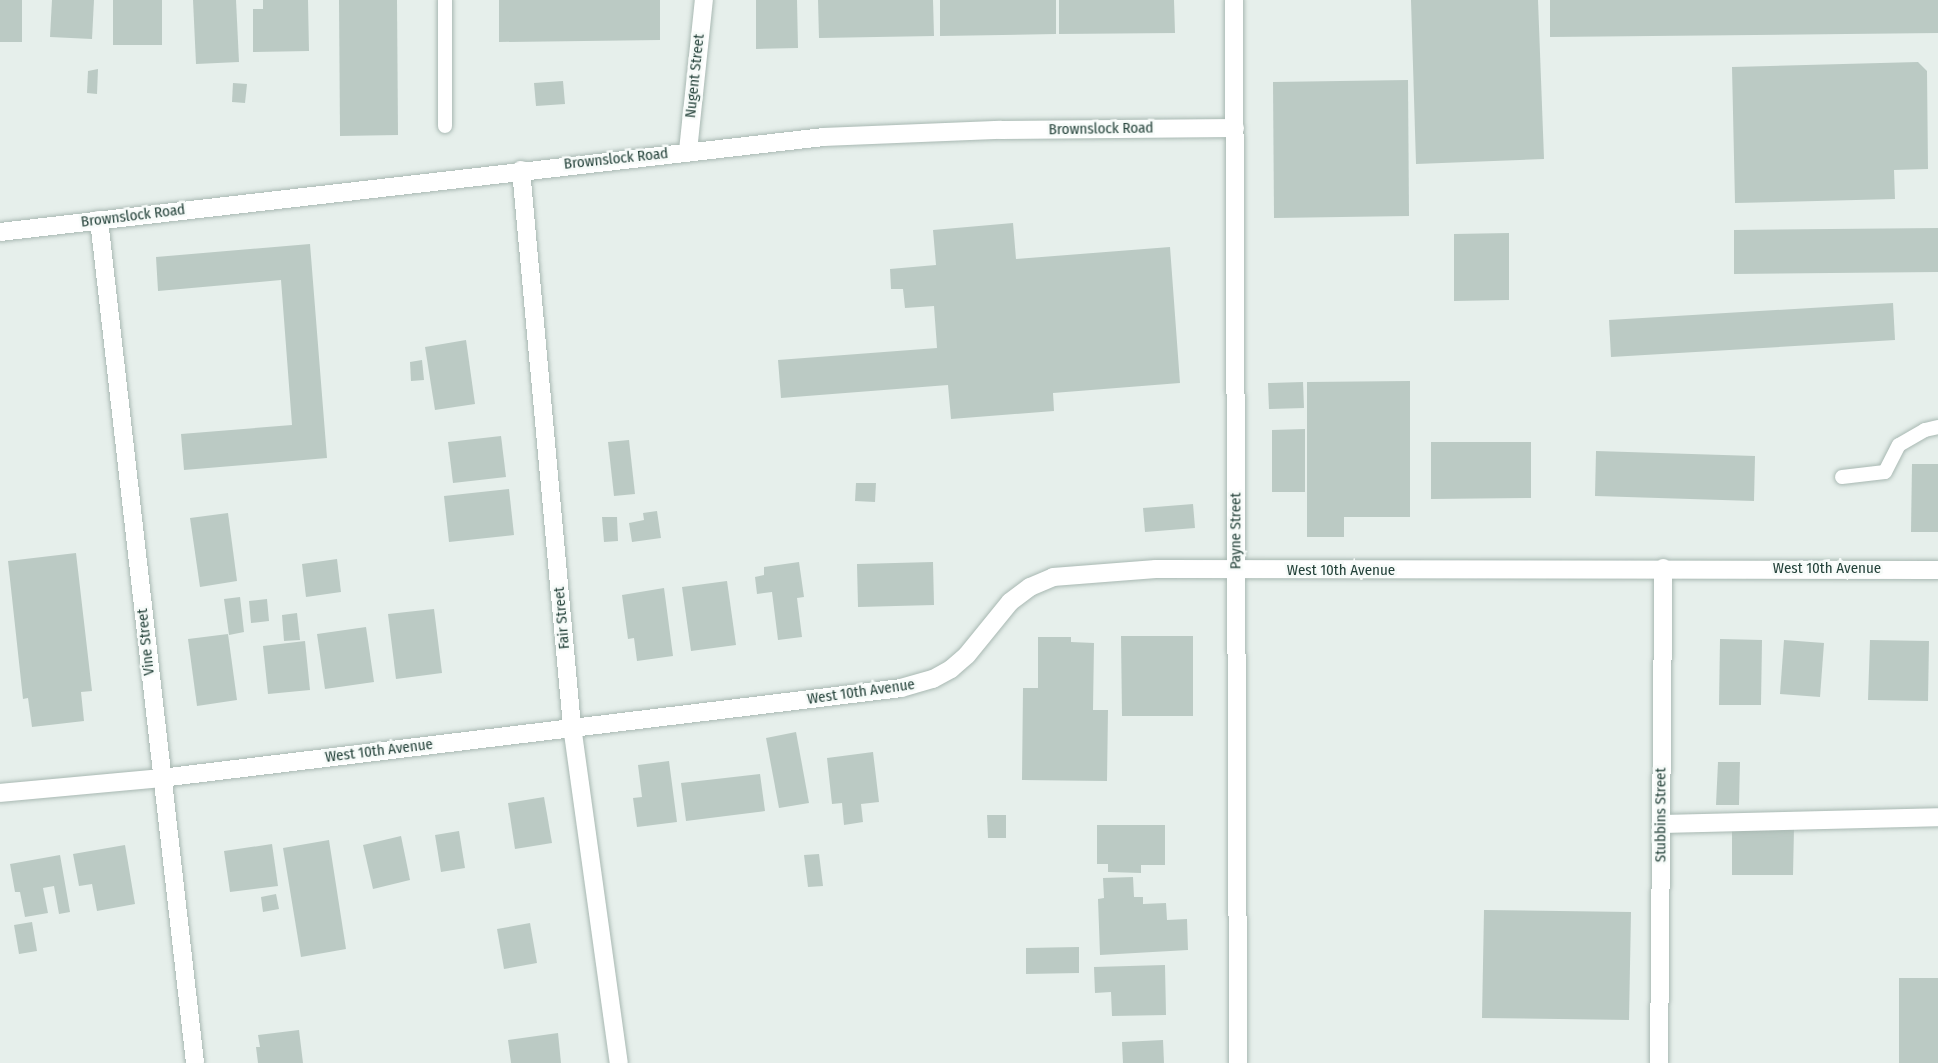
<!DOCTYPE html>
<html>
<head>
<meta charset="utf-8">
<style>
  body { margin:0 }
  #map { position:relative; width:1938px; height:1063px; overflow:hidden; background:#e6efeb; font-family:"Fira Sans Condensed",sans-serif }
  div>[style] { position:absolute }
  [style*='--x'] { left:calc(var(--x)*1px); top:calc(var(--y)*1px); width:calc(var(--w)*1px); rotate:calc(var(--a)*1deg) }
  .building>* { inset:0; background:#bbcac4 }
  .roads { filter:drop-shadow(0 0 2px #a8b8b2) drop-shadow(0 0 2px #a8b8b2) }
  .service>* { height:14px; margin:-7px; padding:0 7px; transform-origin:7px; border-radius:7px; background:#fff }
  .minor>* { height:18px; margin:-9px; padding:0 9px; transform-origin:9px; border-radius:9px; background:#fff }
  span { translate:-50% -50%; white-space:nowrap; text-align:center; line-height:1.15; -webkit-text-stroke:5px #f7fbf9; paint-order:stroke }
  .street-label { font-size:15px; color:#24423a }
</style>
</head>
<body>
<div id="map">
  <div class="building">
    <div style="clip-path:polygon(0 0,22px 0,22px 42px,0 42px)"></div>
    <div style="clip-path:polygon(52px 0,94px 0,92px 39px,50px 37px)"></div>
    <div style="clip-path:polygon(113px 0,162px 0,162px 45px,113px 45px)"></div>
    <div style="clip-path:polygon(193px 0,236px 0,239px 62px,196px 64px)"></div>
    <div style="clip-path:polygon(263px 0,308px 0,309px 51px,253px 52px,253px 9px,263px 9px)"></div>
    <div style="clip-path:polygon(339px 0,397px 0,398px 135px,340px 136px)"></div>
    <div style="clip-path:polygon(499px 0,660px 0,660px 40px,499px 42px)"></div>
    <div style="clip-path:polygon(756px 0,797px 0,798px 48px,756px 49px)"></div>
    <div style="clip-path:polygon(818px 0,933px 0,934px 36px,819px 38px)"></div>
    <div style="clip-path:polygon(940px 0,1056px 0,1056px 34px,940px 36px)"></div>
    <div style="clip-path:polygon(1059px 0,1174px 0,1175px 33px,1059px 34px)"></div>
    <div style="clip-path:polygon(1411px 0,1538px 0,1544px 159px,1416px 164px)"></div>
    <div style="clip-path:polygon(1550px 0,1938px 0,1938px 33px,1550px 37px)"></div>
    <div style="clip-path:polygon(1918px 62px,1927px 71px,1928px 169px,1894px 170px,1895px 199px,1735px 203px,1732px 67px)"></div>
    <div style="clip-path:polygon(98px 69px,97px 94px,87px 93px,88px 71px)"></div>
    <div style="clip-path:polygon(1408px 80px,1409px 216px,1274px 218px,1273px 82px)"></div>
    <div style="clip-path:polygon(563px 81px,565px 104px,536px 106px,534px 83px)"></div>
    <div style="clip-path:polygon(233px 83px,247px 84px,245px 103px,232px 102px)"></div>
    <div style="clip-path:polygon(1013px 223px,1016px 259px,1170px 247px,1180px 383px,1053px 393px,1054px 411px,951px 419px,948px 385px,781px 398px,778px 360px,937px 348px,934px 306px,905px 308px,903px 289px,891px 289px,890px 269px,936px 265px,933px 230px)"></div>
    <div style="clip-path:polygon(1938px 228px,1938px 272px,1734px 274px,1734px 230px)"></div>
    <div style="clip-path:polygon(1509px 233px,1509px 300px,1454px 301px,1454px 234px)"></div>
    <div style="clip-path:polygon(310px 244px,327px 458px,184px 470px,181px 434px,292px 425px,281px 280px,158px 291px,156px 257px)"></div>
    <div style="clip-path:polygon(1893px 303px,1895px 340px,1611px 357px,1609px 320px)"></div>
    <div style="clip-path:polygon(466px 340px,475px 404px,435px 410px,425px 347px)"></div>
    <div style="clip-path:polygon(422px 360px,424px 380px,411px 381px,410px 362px)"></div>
    <div style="clip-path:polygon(1410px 381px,1410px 517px,1344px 517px,1344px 537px,1307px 537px,1307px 382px)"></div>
    <div style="clip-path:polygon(1303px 382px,1304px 408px,1269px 409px,1268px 383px)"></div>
    <div style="clip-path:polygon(1305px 429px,1305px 492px,1272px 492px,1272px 430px)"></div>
    <div style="clip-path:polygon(501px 436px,506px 477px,453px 483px,448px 442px)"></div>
    <div style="clip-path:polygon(629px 440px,635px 494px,614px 496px,608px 442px)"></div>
    <div style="clip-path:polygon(1431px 442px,1531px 442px,1531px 498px,1431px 499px)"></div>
    <div style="clip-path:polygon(1596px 451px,1755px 456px,1754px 501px,1595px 496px)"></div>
    <div style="clip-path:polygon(1912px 464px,1938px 464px,1938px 532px,1911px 532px)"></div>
    <div style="clip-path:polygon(856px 483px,876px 483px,875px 502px,855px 501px)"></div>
    <div style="clip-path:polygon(509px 489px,514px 535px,449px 542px,444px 496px)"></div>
    <div style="clip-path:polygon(1193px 504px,1195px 528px,1145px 532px,1143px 508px)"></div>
    <div style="clip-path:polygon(657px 511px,661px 538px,632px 542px,629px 523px,644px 520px,643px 513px)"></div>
    <div style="clip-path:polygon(228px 513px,237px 581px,200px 587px,190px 518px)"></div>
    <div style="clip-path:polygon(602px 517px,617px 517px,618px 541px,604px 542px)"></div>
    <div style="clip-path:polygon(76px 553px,92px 691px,81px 692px,84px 721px,32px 727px,28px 698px,23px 699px,8px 561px)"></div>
    <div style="clip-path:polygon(337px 559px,341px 592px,306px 597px,302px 564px)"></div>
    <div style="clip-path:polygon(799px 562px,804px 597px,797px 598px,802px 637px,778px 640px,772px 592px,757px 594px,755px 577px,764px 575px,764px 567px)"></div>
    <div style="clip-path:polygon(933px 562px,934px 605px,858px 607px,857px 564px)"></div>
    <div style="clip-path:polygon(727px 581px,736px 645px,691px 651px,682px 587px)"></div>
    <div style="clip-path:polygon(664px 588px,673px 656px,637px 661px,634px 638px,628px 639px,622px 595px)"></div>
    <div style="clip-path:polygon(240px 597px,244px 632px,229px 635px,224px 599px)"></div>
    <div style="clip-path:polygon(267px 599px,269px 621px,251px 623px,249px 601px)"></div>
    <div style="clip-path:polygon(434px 609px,442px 673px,396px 679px,388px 614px)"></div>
    <div style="clip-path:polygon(297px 613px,300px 640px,284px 641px,282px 615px)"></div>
    <div style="clip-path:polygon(366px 627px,374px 682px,325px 689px,317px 634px)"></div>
    <div style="clip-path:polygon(228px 634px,237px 700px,197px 706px,188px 639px)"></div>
    <div style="clip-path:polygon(1121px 636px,1193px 636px,1193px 716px,1122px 716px)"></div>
    <div style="clip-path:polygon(1038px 637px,1071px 637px,1071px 642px,1094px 643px,1093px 710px,1108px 710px,1107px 781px,1022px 780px,1023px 688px,1038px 688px)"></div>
    <div style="clip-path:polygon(1720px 639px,1762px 640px,1761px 705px,1719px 705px)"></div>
    <div style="clip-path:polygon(1784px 640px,1824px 643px,1820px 697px,1780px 694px)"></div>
    <div style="clip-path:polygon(1870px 640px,1929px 641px,1928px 701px,1868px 700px)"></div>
    <div style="clip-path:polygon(305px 641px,310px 690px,268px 694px,263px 646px)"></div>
    <div style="clip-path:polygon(796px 732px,809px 803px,779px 808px,766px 738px)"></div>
    <div style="clip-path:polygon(873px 752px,879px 802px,861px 804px,863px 822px,844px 825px,842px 803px,832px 804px,827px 758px)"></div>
    <div style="clip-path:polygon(669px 761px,677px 822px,637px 827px,633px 798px,642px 797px,638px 765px)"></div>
    <div style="clip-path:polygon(1718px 762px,1740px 762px,1739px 805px,1716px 805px)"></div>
    <div style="clip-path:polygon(760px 774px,765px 811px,686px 821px,681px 783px)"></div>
    <div style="clip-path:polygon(544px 797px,552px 843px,515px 849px,508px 803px)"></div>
    <div style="clip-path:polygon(987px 815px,1006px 815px,1006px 838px,988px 838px)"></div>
    <div style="clip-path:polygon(1097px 825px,1165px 825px,1165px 865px,1141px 865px,1141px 873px,1108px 872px,1108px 864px,1097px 864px)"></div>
    <div style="clip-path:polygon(1732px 828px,1794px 828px,1793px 875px,1732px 875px)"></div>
    <div style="clip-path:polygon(459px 831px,465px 868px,441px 872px,435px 835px)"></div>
    <div style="clip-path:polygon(401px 836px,410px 880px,373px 889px,363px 845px)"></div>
    <div style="clip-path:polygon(329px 840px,346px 949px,301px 957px,283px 848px)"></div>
    <div style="clip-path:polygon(272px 844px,278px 886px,230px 892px,224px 851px)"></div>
    <div style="clip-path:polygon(125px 845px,135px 904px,97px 911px,92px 884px,79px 886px,73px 854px)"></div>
    <div style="clip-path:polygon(819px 854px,823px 886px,808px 887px,804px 855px)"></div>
    <div style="clip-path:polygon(60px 855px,70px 912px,59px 914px,54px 886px,43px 888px,48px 913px,25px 917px,20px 892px,15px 892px,10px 864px)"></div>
    <div style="clip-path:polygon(1133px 877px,1134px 897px,1143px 897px,1143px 904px,1166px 903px,1167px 920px,1187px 919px,1188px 950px,1100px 955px,1098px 899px,1104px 898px,1103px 878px)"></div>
    <div style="clip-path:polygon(276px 894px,279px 909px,263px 912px,261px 897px)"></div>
    <div style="clip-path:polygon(1484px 910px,1631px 912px,1629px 1020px,1482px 1018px)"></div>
    <div style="clip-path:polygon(32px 922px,37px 951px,19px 954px,14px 925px)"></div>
    <div style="clip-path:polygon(530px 923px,537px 963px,504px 969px,497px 929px)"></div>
    <div style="clip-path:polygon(1079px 947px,1079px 973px,1026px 974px,1026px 948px)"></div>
    <div style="clip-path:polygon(1165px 965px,1166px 1015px,1112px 1016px,1111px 992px,1095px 993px,1094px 967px)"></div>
    <div style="clip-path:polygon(1899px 978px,1938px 978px,1938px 1063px,1899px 1063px)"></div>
    <div style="clip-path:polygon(299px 1030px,303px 1063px,258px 1063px,256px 1047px,260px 1047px,258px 1035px)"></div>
    <div style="clip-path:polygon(558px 1033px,561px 1063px,511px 1063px,508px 1040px)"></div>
    <div style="clip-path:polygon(1163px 1040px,1164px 1063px,1123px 1063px,1122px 1042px)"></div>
  </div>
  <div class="roads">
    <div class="service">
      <div style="--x:445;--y:0;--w:126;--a:90"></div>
      <div style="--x:1842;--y:477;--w:43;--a:-6.6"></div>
      <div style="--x:1885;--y:472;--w:30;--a:-63"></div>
      <div style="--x:1899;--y:445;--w:30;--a:-30"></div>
      <div style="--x:1925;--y:430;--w:13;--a:-13"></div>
    </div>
    <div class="minor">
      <div style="--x:1234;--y:0;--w:1063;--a:89.78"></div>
      <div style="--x:688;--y:151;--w:152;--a:-84"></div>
      <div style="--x:521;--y:170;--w:558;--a:84.76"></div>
      <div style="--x:572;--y:726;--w:340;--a:82.1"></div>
      <div style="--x:99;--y:220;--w:848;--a:83.5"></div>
      <div style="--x:0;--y:232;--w:828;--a:-6.58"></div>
      <div style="--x:823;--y:137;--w:178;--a:-2.3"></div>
      <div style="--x:1001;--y:130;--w:234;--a:-0.5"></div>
      <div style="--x:0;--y:793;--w:162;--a:-5.3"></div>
      <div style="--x:161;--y:778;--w:745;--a:-6.93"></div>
      <div style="--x:901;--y:688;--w:33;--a:-16"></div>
      <div style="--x:933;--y:679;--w:21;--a:-29"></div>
      <div style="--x:951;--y:669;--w:21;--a:-41"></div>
      <div style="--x:967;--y:655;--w:68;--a:-50.9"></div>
      <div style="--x:1010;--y:602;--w:25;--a:-37"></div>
      <div style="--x:1030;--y:587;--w:25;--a:-23"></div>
      <div style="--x:1053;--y:577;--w:103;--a:-4.4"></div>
      <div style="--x:1156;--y:569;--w:782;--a:0.07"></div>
      <div style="--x:1661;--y:824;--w:277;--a:-1.4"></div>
      <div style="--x:1659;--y:1063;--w:495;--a:-89.5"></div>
    </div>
  </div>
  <div class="street-label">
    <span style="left:695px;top:76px;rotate:-84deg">Nugent Street</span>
    <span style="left:1101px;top:129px;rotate:-1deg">Brownslock Road</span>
    <span style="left:616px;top:159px;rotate:-6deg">Brownslock Road</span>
    <span style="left:133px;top:216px;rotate:-7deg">Brownslock Road</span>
    <span style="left:1236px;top:531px;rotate:-90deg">Payne Street</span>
    <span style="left:1827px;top:569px">West 10th Avenue</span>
    <span style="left:1341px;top:571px">West 10th Avenue</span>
    <span style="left:562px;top:618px;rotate:-95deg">Fair Street</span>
    <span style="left:146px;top:642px;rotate:-96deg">Vine Street</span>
    <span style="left:861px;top:692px;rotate:-8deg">West 10th Avenue</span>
    <span style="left:379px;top:751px;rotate:-7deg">West 10th Avenue</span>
    <span style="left:1661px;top:815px;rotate:-90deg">Stubbins Street</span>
  </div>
</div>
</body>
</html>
